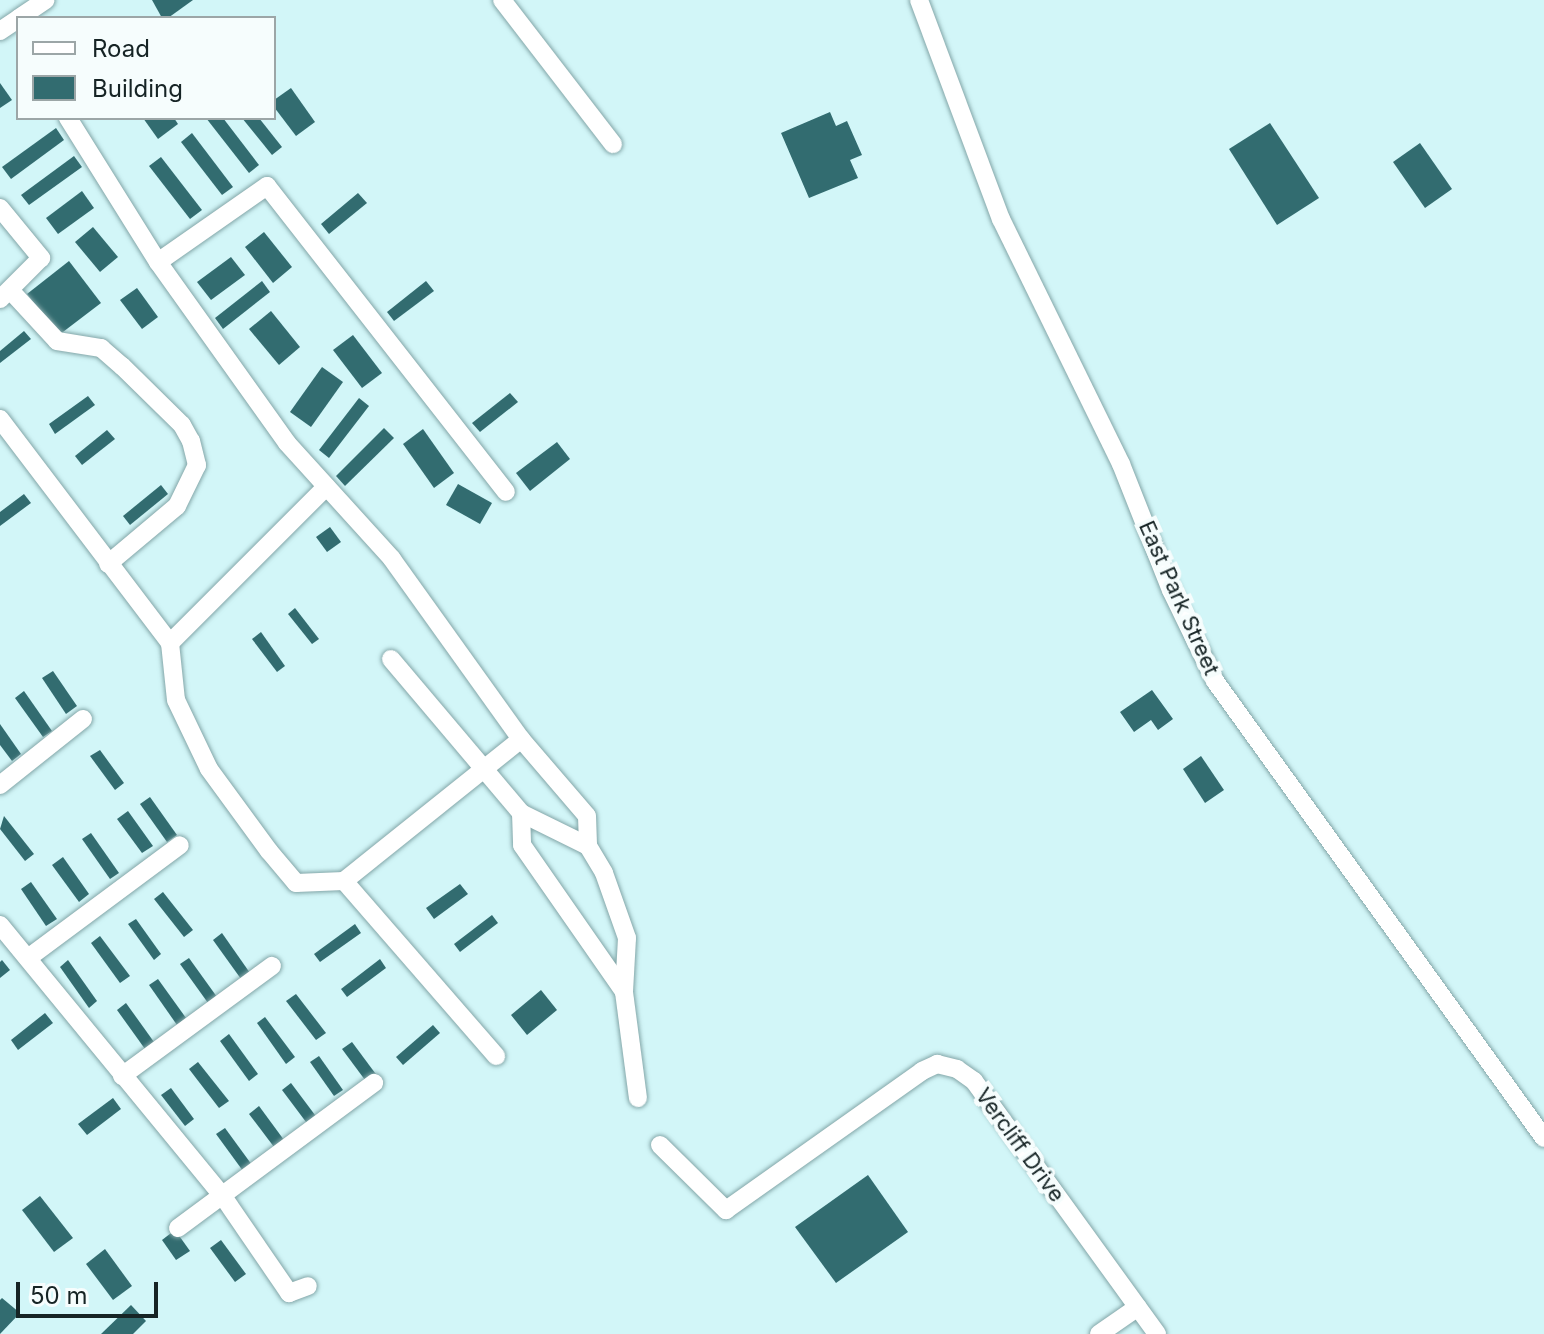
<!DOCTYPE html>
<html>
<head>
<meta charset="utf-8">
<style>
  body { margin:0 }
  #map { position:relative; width:1544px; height:1334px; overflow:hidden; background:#d2f6f8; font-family:Inter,sans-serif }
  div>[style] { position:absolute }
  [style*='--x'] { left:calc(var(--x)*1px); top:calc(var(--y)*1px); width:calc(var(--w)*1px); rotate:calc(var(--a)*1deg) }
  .building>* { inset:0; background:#326c70 }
  .roads { filter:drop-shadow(0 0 2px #83a6a8) drop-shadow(0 0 2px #83a6a8) }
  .street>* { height:18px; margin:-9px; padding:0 9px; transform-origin:9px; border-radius:9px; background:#fff }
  span { translate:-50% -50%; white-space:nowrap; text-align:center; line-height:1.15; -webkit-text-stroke:8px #f6fdfd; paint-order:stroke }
  .street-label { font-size:22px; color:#162425 }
  .legend { position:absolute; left:16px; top:16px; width:260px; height:104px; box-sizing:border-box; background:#f6fdfd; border:2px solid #9ca6a7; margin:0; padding:10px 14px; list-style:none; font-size:24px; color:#162425 }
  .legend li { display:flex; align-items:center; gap:16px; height:40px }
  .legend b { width:40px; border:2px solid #9ca6a7 }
  .scale { position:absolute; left:16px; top:1282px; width:142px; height:36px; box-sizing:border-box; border:4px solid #162425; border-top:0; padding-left:10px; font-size:24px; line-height:28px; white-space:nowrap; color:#162425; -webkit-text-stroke:6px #f6fdfd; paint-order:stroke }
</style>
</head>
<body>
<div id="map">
  <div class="building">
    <div style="clip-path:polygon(152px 0,193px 0,168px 18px,162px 18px)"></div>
    <div style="clip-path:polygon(0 83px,12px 100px,0 108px)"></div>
    <div style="clip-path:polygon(291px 88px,315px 122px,296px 136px,274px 107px,274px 100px)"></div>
    <div style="clip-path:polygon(830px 112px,836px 126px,847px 121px,862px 155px,850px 160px,858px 178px,809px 198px,781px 133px)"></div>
    <div style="clip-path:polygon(143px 118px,174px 118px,178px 124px,158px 139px)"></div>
    <div style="clip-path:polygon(206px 118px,223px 118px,259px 165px,249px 173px)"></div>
    <div style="clip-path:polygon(242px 118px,259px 118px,282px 147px,272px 155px)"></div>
    <div style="clip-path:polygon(1270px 123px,1319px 198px,1277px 225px,1229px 149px)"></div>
    <div style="clip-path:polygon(56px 128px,64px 140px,11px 179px,2px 167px)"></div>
    <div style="clip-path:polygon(192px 133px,233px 187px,222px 195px,181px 142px)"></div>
    <div style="clip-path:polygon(1420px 143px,1452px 189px,1425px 208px,1393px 162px)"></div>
    <div style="clip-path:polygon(74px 156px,82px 167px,29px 205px,21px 195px)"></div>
    <div style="clip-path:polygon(161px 157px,202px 210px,190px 219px,149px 166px)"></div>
    <div style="clip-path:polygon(82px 191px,94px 208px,58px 234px,46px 218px)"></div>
    <div style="clip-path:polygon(358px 193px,367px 203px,329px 234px,321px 224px)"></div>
    <div style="clip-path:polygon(93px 227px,118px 257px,100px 272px,75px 242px)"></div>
    <div style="clip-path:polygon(264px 232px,292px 267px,273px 283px,245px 247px)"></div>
    <div style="clip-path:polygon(231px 257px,245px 275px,211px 300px,197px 282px)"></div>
    <div style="clip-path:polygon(69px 261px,101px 303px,59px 335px,27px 294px)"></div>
    <div style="clip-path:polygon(262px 281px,270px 292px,223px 329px,215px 318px)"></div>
    <div style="clip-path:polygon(426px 281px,434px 291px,394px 321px,387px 312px)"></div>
    <div style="clip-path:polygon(137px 288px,158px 317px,142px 329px,120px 300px)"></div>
    <div style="clip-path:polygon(271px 311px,300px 347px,279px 365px,249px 329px)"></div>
    <div style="clip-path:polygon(24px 331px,31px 339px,0 363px,0 351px)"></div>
    <div style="clip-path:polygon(353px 335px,382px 373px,362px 388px,333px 350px)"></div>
    <div style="clip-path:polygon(322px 367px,343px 382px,311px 427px,290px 412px)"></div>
    <div style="clip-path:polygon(510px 393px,518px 402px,480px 432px,472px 423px)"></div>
    <div style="clip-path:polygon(88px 396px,95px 405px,55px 434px,49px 424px)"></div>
    <div style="clip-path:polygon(359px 398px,369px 406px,329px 458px,319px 450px)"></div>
    <div style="clip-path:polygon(384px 428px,394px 438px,345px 486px,336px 476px)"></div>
    <div style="clip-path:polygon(423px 429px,454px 473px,434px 488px,403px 444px)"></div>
    <div style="clip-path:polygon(107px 430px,115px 439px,82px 465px,75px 456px)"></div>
    <div style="clip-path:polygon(557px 442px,570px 459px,530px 491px,516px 473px)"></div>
    <div style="clip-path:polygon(458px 484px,492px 503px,480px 524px,446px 505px)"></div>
    <div style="clip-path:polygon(161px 485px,168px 494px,130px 525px,123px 516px)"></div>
    <div style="clip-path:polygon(24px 494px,31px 503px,0 526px,0 512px)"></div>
    <div style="clip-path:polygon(330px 527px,341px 542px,327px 552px,316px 537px)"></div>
    <div style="clip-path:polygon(295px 608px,319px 639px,312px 644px,288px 614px)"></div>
    <div style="clip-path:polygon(261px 632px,285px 666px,277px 672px,252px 639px)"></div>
    <div style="clip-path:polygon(53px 671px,77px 706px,66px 714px,42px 678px)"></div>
    <div style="clip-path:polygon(1152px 690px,1173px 719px,1158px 730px,1151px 720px,1134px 732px,1120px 712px)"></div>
    <div style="clip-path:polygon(24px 691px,52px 731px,43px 737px,15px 698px)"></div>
    <div style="clip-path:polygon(0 724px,21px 754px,12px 761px,0 745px)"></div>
    <div style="clip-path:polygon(100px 750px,124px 783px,115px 790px,90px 756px)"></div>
    <div style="clip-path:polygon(1201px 756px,1224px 790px,1205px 803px,1183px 769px)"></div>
    <div style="clip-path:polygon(150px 797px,177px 835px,167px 842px,140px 804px)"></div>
    <div style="clip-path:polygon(128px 811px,153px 846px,142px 853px,117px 819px)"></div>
    <div style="clip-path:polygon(4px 816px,34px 854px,25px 861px,0 829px)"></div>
    <div style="clip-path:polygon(91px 833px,119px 873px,110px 879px,82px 839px)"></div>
    <div style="clip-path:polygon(63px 857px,89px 894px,79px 902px,52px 865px)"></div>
    <div style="clip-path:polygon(31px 882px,57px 919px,46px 926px,21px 889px)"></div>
    <div style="clip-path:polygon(460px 884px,468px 894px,434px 919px,426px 908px)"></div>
    <div style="clip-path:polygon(163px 892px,193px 930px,184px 937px,154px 899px)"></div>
    <div style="clip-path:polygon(492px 915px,498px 923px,460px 952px,454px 944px)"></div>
    <div style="clip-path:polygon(136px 919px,161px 954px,154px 960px,128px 924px)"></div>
    <div style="clip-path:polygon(355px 924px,361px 933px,320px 962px,314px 954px)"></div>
    <div style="clip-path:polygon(222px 933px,250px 973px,241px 979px,213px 940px)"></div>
    <div style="clip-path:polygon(100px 936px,130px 976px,120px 983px,91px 943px)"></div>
    <div style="clip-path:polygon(189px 958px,217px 997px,208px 1003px,180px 964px)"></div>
    <div style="clip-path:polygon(380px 959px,386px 968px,347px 997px,341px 989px)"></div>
    <div style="clip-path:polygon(2px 960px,10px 970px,0 978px,0 962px)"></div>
    <div style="clip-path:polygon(68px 960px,97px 1001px,89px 1008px,60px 967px)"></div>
    <div style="clip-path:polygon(158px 979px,186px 1018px,177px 1025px,149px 985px)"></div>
    <div style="clip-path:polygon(541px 990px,557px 1010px,527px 1035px,511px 1015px)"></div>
    <div style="clip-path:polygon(296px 994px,326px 1033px,316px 1040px,286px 1001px)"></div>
    <div style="clip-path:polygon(126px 1003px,154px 1042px,145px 1049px,117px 1010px)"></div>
    <div style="clip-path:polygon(45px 1013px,53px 1023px,18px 1050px,11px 1040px)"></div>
    <div style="clip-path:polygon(265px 1017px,295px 1057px,286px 1064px,257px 1023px)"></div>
    <div style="clip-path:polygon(433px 1025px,440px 1033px,403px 1065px,396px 1057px)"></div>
    <div style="clip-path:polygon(229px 1034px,258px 1074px,249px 1081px,220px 1041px)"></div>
    <div style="clip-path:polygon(352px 1042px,378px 1077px,368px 1084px,342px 1049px)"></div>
    <div style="clip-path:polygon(319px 1056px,343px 1090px,334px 1096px,310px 1062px)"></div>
    <div style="clip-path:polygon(198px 1062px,229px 1101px,219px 1108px,189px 1069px)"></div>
    <div style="clip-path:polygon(291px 1083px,318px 1119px,309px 1126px,282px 1090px)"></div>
    <div style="clip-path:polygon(171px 1088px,194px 1119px,185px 1126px,161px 1095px)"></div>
    <div style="clip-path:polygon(113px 1098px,121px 1109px,87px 1135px,78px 1124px)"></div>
    <div style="clip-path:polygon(259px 1106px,284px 1140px,274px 1147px,249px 1114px)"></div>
    <div style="clip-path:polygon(225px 1128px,252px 1165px,243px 1171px,216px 1134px)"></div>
    <div style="clip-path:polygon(868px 1175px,908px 1232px,836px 1283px,795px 1227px)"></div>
    <div style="clip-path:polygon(40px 1196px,73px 1238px,54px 1252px,22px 1210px)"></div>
    <div style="clip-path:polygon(175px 1230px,190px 1251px,176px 1260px,162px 1240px)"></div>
    <div style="clip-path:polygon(221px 1240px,246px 1274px,235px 1282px,210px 1248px)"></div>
    <div style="clip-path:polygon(105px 1249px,132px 1286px,113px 1300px,86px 1264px)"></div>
    <div style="clip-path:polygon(2px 1298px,20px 1313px,0 1334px,0 1300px)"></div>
    <div style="clip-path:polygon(131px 1305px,146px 1321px,133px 1334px,101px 1334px)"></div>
  </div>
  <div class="roads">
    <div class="street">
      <div style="--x:502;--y:0;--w:182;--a:52.4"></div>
      <div style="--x:919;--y:0;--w:234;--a:69.5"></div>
      <div style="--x:1001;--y:219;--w:273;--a:63.9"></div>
      <div style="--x:1121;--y:464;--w:136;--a:68.4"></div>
      <div style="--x:1171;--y:590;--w:101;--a:64.2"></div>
      <div style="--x:1215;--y:681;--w:563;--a:54.25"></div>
      <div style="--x:19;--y:18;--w:32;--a:-34"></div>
      <div style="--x:0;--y:31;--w:22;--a:-34"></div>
      <div style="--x:68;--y:118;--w:170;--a:58"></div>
      <div style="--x:158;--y:262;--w:222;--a:54.5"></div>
      <div style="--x:287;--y:443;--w:156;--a:47.8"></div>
      <div style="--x:392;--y:559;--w:221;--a:54.4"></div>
      <div style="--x:521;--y:739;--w:101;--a:49.4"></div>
      <div style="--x:587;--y:816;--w:30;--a:88"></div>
      <div style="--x:588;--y:846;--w:31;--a:59"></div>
      <div style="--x:604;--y:873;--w:69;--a:70.5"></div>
      <div style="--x:627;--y:938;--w:54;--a:93.2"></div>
      <div style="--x:624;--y:992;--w:107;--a:82.5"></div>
      <div style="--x:0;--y:208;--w:65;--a:50.6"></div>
      <div style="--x:41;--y:258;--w:58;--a:135"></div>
      <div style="--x:158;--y:262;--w:133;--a:-34.9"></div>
      <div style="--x:267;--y:186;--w:388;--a:52"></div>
      <div style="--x:10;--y:290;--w:69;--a:47.3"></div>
      <div style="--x:57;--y:341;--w:45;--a:9"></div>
      <div style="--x:101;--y:348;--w:28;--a:41"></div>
      <div style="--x:122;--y:366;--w:84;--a:44.5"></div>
      <div style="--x:182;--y:425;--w:18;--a:61"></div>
      <div style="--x:191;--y:441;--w:25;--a:76"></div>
      <div style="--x:197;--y:465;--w:46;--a:116"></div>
      <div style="--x:177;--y:506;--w:90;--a:140"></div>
      <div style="--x:0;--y:419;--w:281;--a:52.8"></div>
      <div style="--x:170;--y:643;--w:57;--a:84"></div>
      <div style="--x:176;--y:700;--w:76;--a:64.4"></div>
      <div style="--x:209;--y:769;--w:102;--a:53.8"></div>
      <div style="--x:269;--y:851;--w:42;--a:49.8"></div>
      <div style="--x:296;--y:883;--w:48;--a:-2.4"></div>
      <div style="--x:344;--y:881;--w:232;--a:49"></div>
      <div style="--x:170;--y:643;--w:221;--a:-45"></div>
      <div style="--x:391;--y:659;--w:202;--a:49.8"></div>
      <div style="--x:521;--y:813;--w:75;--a:26.2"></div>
      <div style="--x:0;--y:785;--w:106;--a:-38.5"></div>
      <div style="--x:521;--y:813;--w:32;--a:88"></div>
      <div style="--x:522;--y:845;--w:179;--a:55.2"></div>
      <div style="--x:344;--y:881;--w:227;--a:-38.7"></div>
      <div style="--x:0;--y:925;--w:350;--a:50.6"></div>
      <div style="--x:222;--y:1195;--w:119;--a:55.6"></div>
      <div style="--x:289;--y:1293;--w:20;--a:-20"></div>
      <div style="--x:28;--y:958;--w:189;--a:-36.6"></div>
      <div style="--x:122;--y:1076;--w:186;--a:-36.3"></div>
      <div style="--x:660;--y:1145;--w:93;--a:44.6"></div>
      <div style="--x:726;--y:1210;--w:240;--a:-35.3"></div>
      <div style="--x:922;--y:1071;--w:17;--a:-25"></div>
      <div style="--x:937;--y:1064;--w:21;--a:14"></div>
      <div style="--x:957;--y:1069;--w:21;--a:35"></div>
      <div style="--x:974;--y:1081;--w:312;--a:54.1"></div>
      <div style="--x:178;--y:1228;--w:244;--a:-36.5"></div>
      <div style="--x:1099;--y:1334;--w:47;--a:-34.7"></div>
    </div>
  </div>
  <div class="street-label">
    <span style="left:1179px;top:598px;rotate:66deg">East Park Street</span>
    <span style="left:1020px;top:1145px;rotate:54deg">Vercliff Drive</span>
  </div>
  <ul class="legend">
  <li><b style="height:10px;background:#fff"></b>Road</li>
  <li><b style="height:22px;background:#326c70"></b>Building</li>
  </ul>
  <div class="scale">50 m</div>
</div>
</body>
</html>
